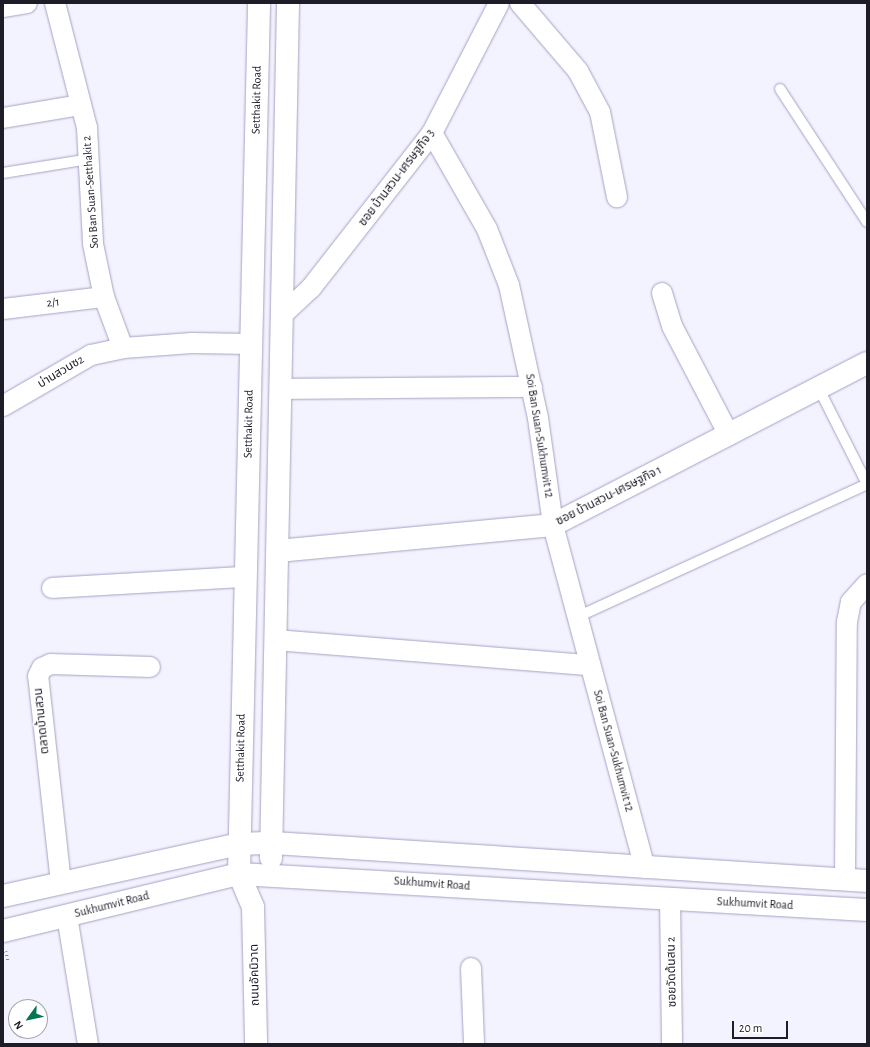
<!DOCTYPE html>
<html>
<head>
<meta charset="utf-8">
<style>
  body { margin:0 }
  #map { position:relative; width:870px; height:1047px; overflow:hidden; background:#f3f2ff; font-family:"Alegreya Sans","Noto Sans Thai",sans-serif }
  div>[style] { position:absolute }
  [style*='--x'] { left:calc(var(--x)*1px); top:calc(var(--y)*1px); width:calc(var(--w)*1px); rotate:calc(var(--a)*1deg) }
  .path>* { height:2.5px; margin-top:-1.25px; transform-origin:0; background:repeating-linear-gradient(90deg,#858490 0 1px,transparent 0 4px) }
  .roads { filter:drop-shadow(0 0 1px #a6a2c0) drop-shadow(0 0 1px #a6a2c0) }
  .service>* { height:10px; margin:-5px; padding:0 5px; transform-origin:5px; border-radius:5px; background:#fff }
  .minor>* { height:20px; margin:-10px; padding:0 10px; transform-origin:10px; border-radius:10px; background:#fff }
  .tertiary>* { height:22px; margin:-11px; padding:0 11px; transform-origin:11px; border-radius:11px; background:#fff }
  .primary>* { height:22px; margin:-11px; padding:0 11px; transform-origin:11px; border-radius:11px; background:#fff }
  span { translate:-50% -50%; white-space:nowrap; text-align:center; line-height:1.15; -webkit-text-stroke:3.5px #fff; paint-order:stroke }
  .street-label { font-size:12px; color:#1d1c27 }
  .frame { position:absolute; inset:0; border:4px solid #1d1c27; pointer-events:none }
  .north { position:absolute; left:8px; top:999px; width:40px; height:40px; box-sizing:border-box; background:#fff; border:1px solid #a5a4a9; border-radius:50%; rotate:237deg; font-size:11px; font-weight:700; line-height:16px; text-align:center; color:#1d1c27 }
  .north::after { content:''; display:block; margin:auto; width:14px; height:18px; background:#027651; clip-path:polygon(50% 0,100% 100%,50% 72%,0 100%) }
  .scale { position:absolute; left:732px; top:1021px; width:56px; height:18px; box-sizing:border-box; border:2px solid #1d1c27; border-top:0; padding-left:5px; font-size:12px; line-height:14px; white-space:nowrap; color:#1d1c27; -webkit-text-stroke:3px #fff; paint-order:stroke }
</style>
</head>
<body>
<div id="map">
  <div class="path">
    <div style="--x:6;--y:951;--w:9;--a:77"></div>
  </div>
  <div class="roads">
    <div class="service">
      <div style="--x:780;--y:89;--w:159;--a:56.8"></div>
      <div style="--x:3;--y:173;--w:87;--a:-9.2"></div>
      <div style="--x:819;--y:389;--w:106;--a:63.2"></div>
      <div style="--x:577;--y:617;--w:319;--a:-24.6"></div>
    </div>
    <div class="minor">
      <div style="--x:55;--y:3;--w:129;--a:75.6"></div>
      <div style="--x:87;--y:128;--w:116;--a:87"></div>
      <div style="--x:93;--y:244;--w:54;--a:78.3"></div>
      <div style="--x:104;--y:297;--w:54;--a:69.6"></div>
      <div style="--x:520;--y:3;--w:89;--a:49.5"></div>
      <div style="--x:578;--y:71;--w:47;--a:61.8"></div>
      <div style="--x:600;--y:112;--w:87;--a:78.7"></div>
      <div style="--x:3;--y:7;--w:24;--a:-9"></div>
      <div style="--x:3;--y:118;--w:79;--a:-9.5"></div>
      <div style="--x:432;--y:133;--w:111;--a:60.2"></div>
      <div style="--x:487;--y:229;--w:60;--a:68.6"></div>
      <div style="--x:509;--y:285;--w:136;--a:77.7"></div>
      <div style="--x:538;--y:418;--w:108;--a:82"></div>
      <div style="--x:553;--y:525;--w:355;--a:75"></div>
      <div style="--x:662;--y:293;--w:34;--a:73"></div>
      <div style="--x:672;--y:326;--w:123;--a:62.4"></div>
      <div style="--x:3;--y:309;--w:102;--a:-6.8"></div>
      <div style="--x:282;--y:315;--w:40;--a:-43"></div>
      <div style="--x:311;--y:288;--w:197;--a:-52"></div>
      <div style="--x:432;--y:133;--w:146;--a:-62.7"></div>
      <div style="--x:281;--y:389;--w:251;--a:-0.5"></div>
      <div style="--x:3;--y:406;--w:102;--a:-30.1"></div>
      <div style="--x:91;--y:355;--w:33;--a:-12"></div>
      <div style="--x:123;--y:348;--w:69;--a:-4.1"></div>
      <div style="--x:192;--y:343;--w:59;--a:1"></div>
      <div style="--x:52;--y:588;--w:193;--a:-3.3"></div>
      <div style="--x:276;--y:640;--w:314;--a:4.6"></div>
      <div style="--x:845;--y:880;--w:258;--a:-89.6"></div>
      <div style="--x:847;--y:622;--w:20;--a:-79"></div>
      <div style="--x:851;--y:602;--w:24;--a:-48"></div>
      <div style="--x:61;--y:883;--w:208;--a:-96.3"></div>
      <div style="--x:38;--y:676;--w:9;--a:-63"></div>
      <div style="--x:42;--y:668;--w:10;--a:-24"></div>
      <div style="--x:51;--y:664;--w:99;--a:1.7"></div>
      <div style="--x:670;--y:899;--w:145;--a:89.2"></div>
      <div style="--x:67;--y:916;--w:130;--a:80.7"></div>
      <div style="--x:471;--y:968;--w:76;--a:87.7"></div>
    </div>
    <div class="tertiary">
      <div style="--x:278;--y:551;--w:276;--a:-5.4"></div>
      <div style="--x:553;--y:525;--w:353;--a:-27.3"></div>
      <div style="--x:239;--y:874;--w:36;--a:67"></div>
      <div style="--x:253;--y:907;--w:137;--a:88.7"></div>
    </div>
    <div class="primary">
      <div style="--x:271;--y:858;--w:855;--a:-88.86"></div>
      <div style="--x:239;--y:874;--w:871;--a:-88.68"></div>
      <div style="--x:3;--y:896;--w:242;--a:-12.4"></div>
      <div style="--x:239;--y:844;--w:34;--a:-2"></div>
      <div style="--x:273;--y:843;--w:595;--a:3.66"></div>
      <div style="--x:3;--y:931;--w:243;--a:-13.6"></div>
      <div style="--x:239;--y:874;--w:629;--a:3.28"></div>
    </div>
  </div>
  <div class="street-label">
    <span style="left:257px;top:100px;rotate:-89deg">Setthakit Road</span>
    <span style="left:397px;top:178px;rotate:-53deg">ซอย บ้านสวน-เศรษฐกิจ 3</span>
    <span style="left:91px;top:192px;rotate:-94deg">Soi Ban Suan-Setthakit 2</span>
    <span style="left:53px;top:303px;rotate:-7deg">2/1</span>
    <span style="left:61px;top:372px;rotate:-31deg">บ่านสวนซ2</span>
    <span style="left:249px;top:424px;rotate:-89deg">Setthakit Road</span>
    <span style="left:539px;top:436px;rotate:81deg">Soi Ban Suan-Sukhumvit 12</span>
    <span style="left:609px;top:496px;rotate:-27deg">ซอย บ้านสวน-เศรษฐกิจ 1</span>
    <span style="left:42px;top:721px;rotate:-96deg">ตลาดบ้านสวน</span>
    <span style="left:241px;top:748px;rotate:-89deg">Setthakit Road</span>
    <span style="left:613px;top:751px;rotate:75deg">Soi Ban Suan-Sukhumvit 12</span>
    <span style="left:432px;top:884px;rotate:4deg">Sukhumvit Road</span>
    <span style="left:755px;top:904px;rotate:3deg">Sukhumvit Road</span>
    <span style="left:112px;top:905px;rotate:-14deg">Sukhumvit Road</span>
    <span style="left:672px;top:972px;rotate:-91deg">ซอยวัดต้นสน 2</span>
    <span style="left:255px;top:975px;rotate:-91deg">ถนนอัคนิวาต</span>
  </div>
  <div class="frame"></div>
  <div class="north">N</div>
  <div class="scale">20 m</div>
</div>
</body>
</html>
